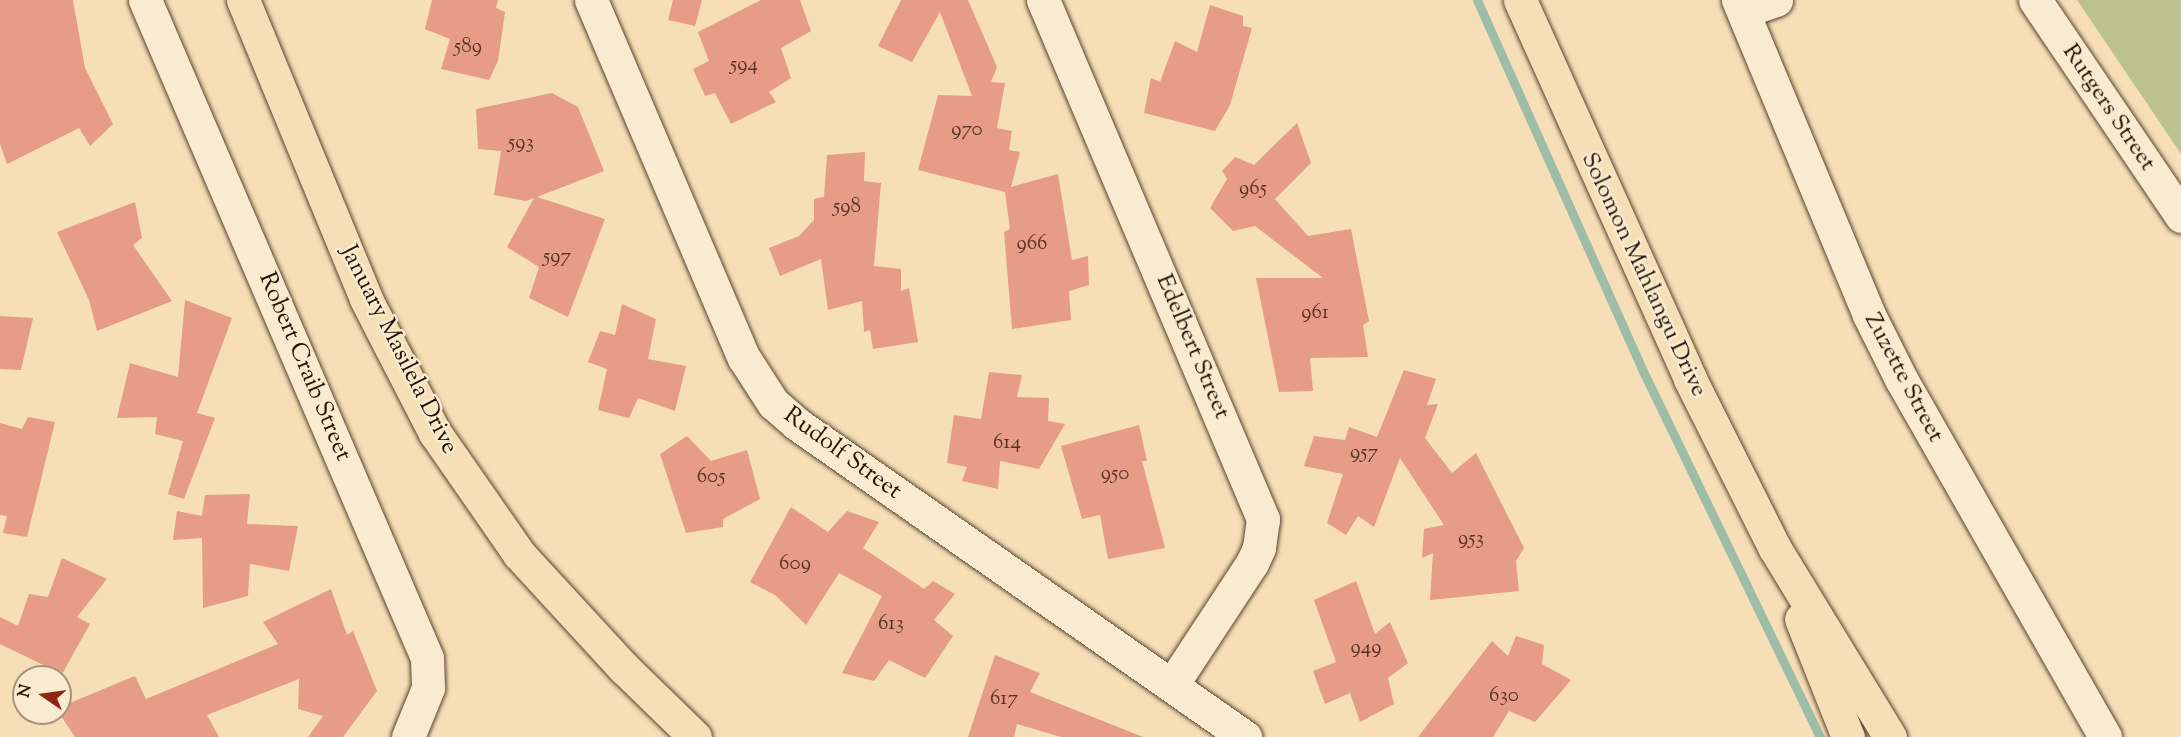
<!DOCTYPE html>
<html>
<head>
<meta charset="utf-8">
<style>
  body { margin:0 }
  #map { position:relative; width:2181px; height:737px; overflow:hidden; background:#f6dfb6; font-family:"Sorts Mill Goudy",serif }
  div>[style] { position:absolute }
  [style*='--x'] { left:calc(var(--x)*1px); top:calc(var(--y)*1px); width:calc(var(--w)*1px); rotate:calc(var(--a)*1deg) }
  .green>* { inset:0; background:#bcc28e }
  .stream>* { height:9px; margin:-4.5px; padding:0 4.5px; transform-origin:4.5px; border-radius:4.5px; background:#9ebda8 }
  .building>* { inset:0; background:#e69c86 }
  .roads { filter:drop-shadow(0 0 2px #5a4430) drop-shadow(0 0 2px #5a4430) }
  .minor>* { height:33px; margin:-16.5px; padding:0 16.5px; transform-origin:16.5px; border-radius:16.5px; background:#f9ead0 }
  .major>* { height:33px; margin:-16.5px; padding:0 16.5px; transform-origin:16.5px; border-radius:16.5px; background:#f6dfb6 }
  span { translate:-50% -50%; white-space:nowrap; text-align:center; line-height:1.15; -webkit-text-stroke:5px #f9ead0; paint-order:stroke }
  .number-label { font-size:21px; color:#563324 }
  .number-label span { -webkit-text-stroke-width:0 }
  .street-label { font-size:24px; color:#261004 }
  .north { position:absolute; left:12px; top:665px; width:60px; height:60px; box-sizing:border-box; background:#f9ead0; border:2px solid #a5937e; border-radius:50%; rotate:283deg; font-size:16px; font-weight:700; line-height:24px; text-align:center; color:#261004 }
  .north::after { content:''; display:block; margin:auto; width:21px; height:27px; background:#8f2418; clip-path:polygon(50% 0,100% 100%,50% 72%,0 100%) }
</style>
</head>
<body>
<div id="map">
  <div class="green">
    <div style="clip-path:polygon(2077px 0,2181px 0,2181px 154px)"></div>
  </div>
  <div class="stream">
    <div style="--x:1477;--y:0;--w:406;--a:65.9"></div>
    <div style="--x:1643;--y:371;--w:407;--a:64.2"></div>
  </div>
  <div class="building">
    <div style="clip-path:polygon(0 0,73px 0,85px 68px,113px 124px,90px 146px,79px 128px,7px 164px,0 144px)"></div>
    <div style="clip-path:polygon(432px 0,498px 0,496px 8px,505px 12px,498px 61px,489px 80px,441px 69px,450px 39px,425px 29px)"></div>
    <div style="clip-path:polygon(673px 0,702px 0,695px 26px,668px 20px)"></div>
    <div style="clip-path:polygon(761px 0,800px 0,811px 31px,781px 48px,791px 78px,769px 92px,776px 102px,731px 124px,715px 93px,705px 96px,693px 69px,709px 61px,698px 32px)"></div>
    <div style="clip-path:polygon(901px 0,968px 0,997px 67px,991px 82px,1005px 83px,997px 128px,1012px 131px,1009px 150px,1020px 152px,1011px 187px,1058px 174px,1072px 260px,1088px 256px,1089px 285px,1069px 291px,1071px 320px,1012px 329px,1004px 232px,1010px 229px,1005px 192px,918px 170px,938px 95px,972px 96px,940px 12px,912px 62px,878px 46px)"></div>
    <div style="clip-path:polygon(1210px 5px,1243px 16px,1243px 26px,1252px 28px,1230px 105px,1215px 131px,1144px 113px,1151px 78px,1160px 82px,1175px 41px,1197px 52px)"></div>
    <div style="clip-path:polygon(552px 93px,578px 107px,604px 171px,537px 197px,605px 219px,568px 317px,529px 298px,539px 267px,507px 247px,534px 198px,526px 201px,494px 195px,501px 151px,478px 149px,476px 109px)"></div>
    <div style="clip-path:polygon(1297px 123px,1311px 163px,1275px 199px,1308px 236px,1351px 229px,1369px 321px,1363px 325px,1368px 357px,1310px 358px,1313px 391px,1279px 392px,1256px 278px,1323px 278px,1255px 226px,1233px 231px,1210px 208px,1227px 179px,1222px 171px,1235px 157px,1254px 165px)"></div>
    <div style="clip-path:polygon(865px 152px,864px 181px,881px 183px,874px 266px,901px 269px,901px 291px,909px 288px,918px 342px,873px 349px,870px 330px,864px 332px,862px 301px,828px 310px,821px 259px,780px 276px,769px 248px,799px 236px,814px 220px,814px 199px,824px 197px,827px 155px)"></div>
    <div style="clip-path:polygon(135px 202px,142px 238px,133px 245px,172px 301px,97px 331px,89px 300px,57px 232px)"></div>
    <div style="clip-path:polygon(185px 300px,232px 318px,197px 413px,215px 418px,184px 499px,168px 494px,183px 441px,155px 434px,157px 417px,117px 418px,130px 363px,178px 377px)"></div>
    <div style="clip-path:polygon(622px 304px,656px 319px,648px 359px,686px 366px,675px 411px,638px 398px,629px 418px,598px 410px,607px 369px,588px 362px,600px 331px,615px 335px)"></div>
    <div style="clip-path:polygon(0 316px,33px 318px,21px 370px,0 369px)"></div>
    <div style="clip-path:polygon(1404px 370px,1436px 379px,1427px 405px,1438px 404px,1425px 438px,1452px 473px,1476px 453px,1524px 548px,1516px 561px,1519px 591px,1430px 600px,1433px 553px,1422px 558px,1424px 529px,1444px 525px,1400px 458px,1374px 527px,1358px 516px,1346px 535px,1327px 523px,1343px 474px,1304px 466px,1314px 436px,1345px 440px,1349px 427px,1377px 437px)"></div>
    <div style="clip-path:polygon(989px 372px,1022px 375px,1017px 397px,1049px 398px,1048px 421px,1065px 424px,1039px 469px,1000px 461px,998px 489px,962px 481px,967px 467px,947px 463px,954px 415px,981px 419px)"></div>
    <div style="clip-path:polygon(28px 417px,55px 422px,27px 537px,3px 533px,7px 516px,0 515px,0 423px,22px 429px)"></div>
    <div style="clip-path:polygon(1139px 425px,1147px 461px,1142px 461px,1165px 548px,1108px 559px,1100px 515px,1082px 519px,1061px 446px)"></div>
    <div style="clip-path:polygon(687px 436px,711px 461px,747px 450px,760px 499px,723px 519px,723px 527px,686px 533px,660px 454px)"></div>
    <div style="clip-path:polygon(250px 494px,247px 524px,298px 526px,289px 571px,250px 564px,248px 596px,203px 608px,202px 538px,173px 540px,177px 511px,202px 516px,205px 495px)"></div>
    <div style="clip-path:polygon(791px 507px,828px 532px,847px 511px,879px 522px,863px 548px,924px 589px,933px 581px,955px 594px,934px 620px,953px 636px,925px 678px,889px 660px,874px 681px,842px 673px,882px 596px,839px 573px,806px 625px,775px 595px,750px 582px)"></div>
    <div style="clip-path:polygon(62px 558px,107px 579px,77px 617px,90px 624px,62px 674px,0 644px,0 617px,18px 626px,29px 594px,48px 597px)"></div>
    <div style="clip-path:polygon(1356px 581px,1375px 634px,1390px 622px,1408px 663px,1388px 678px,1394px 704px,1360px 722px,1350px 693px,1325px 704px,1313px 671px,1336px 662px,1314px 600px)"></div>
    <div style="clip-path:polygon(331px 589px,347px 635px,353px 631px,377px 691px,343px 737px,308px 737px,323px 716px,298px 709px,299px 679px,207px 715px,219px 737px,75px 737px,59px 713px,60px 707px,135px 676px,146px 699px,278px 644px,263px 622px)"></div>
    <div style="clip-path:polygon(1516px 636px,1544px 645px,1542px 664px,1571px 680px,1535px 722px,1509px 711px,1493px 737px,1418px 737px,1492px 641px,1508px 656px)"></div>
    <div style="clip-path:polygon(995px 655px,1040px 673px,1030px 692px,1143px 737px,1061px 737px,1017px 724px,1014px 737px,968px 737px)"></div>
  </div>
  <div class="roads">
    <div class="minor">
      <div style="--x:145;--y:0;--w:716;--a:66.8"></div>
      <div style="--x:427;--y:658;--w:30;--a:88"></div>
      <div style="--x:428;--y:688;--w:53;--a:112.2"></div>
      <div style="--x:591;--y:0;--w:389;--a:66.9"></div>
      <div style="--x:744;--y:358;--w:54;--a:57.2"></div>
      <div style="--x:773;--y:403;--w:32;--a:41"></div>
      <div style="--x:797;--y:424;--w:547;--a:34.94"></div>
      <div style="--x:1043;--y:0;--w:564;--a:67.03"></div>
      <div style="--x:1263;--y:519;--w:29;--a:98"></div>
      <div style="--x:1259;--y:548;--w:17;--a:115"></div>
      <div style="--x:1252;--y:563;--w:146;--a:123.3"></div>
      <div style="--x:1738;--y:0;--w:341;--a:67.4"></div>
      <div style="--x:1869;--y:315;--w:72;--a:63.4"></div>
      <div style="--x:1901;--y:379;--w:412;--a:60.3"></div>
      <div style="--x:2035;--y:0;--w:261;--a:55.9"></div>
      <div style="--x:1744;--y:11;--w:34;--a:-19"></div>
    </div>
    <div class="major">
      <div style="--x:243;--y:0;--w:323;--a:67.6"></div>
      <div style="--x:366;--y:299;--w:151;--a:62.8"></div>
      <div style="--x:435;--y:433;--w:147;--a:55.2"></div>
      <div style="--x:519;--y:554;--w:155;--a:47.4"></div>
      <div style="--x:624;--y:668;--w:99;--a:44.2"></div>
      <div style="--x:1520;--y:0;--w:415;--a:65.8"></div>
      <div style="--x:1690;--y:379;--w:188;--a:63.4"></div>
      <div style="--x:1774;--y:547;--w:223;--a:58.6"></div>
      <div style="--x:1801;--y:619;--w:127;--a:68.3"></div>
    </div>
  </div>
  <div class="number-label">
    <span style="left:468px;top:47px">589</span>
    <span style="left:744px;top:65px">594</span>
    <span style="left:967px;top:130px">970</span>
    <span style="left:521px;top:143px">593</span>
    <span style="left:1253px;top:189px">965</span>
    <span style="left:847px;top:207px">598</span>
    <span style="left:1032px;top:244px">966</span>
    <span style="left:557px;top:257px">597</span>
    <span style="left:1315px;top:313px">961</span>
    <span style="left:1007px;top:443px">614</span>
    <span style="left:1364px;top:453px">957</span>
    <span style="left:1115px;top:474px">950</span>
    <span style="left:711px;top:477px">605</span>
    <span style="left:1471px;top:539px">953</span>
    <span style="left:795px;top:564px">609</span>
    <span style="left:891px;top:624px">613</span>
    <span style="left:1366px;top:648px">949</span>
    <span style="left:1504px;top:696px">630</span>
    <span style="left:1004px;top:699px">617</span>
  </div>
  <div class="street-label">
    <span style="left:2108px;top:108px;rotate:56deg">Rutgers Street</span>
    <span style="left:1643px;top:275px;rotate:65deg">Solomon Mahlangu Drive</span>
    <span style="left:1192px;top:347px;rotate:67deg">Edelbert Street</span>
    <span style="left:398px;top:350px;rotate:63deg">January Masilela Drive</span>
    <span style="left:304px;top:367px;rotate:67deg">Robert Craib Street</span>
    <span style="left:1903px;top:378px;rotate:62deg">Zuzette Street</span>
    <span style="left:842px;top:454px;rotate:36deg">Rudolf Street</span>
  </div>
  <div class="north">N</div>
</div>
</body>
</html>
